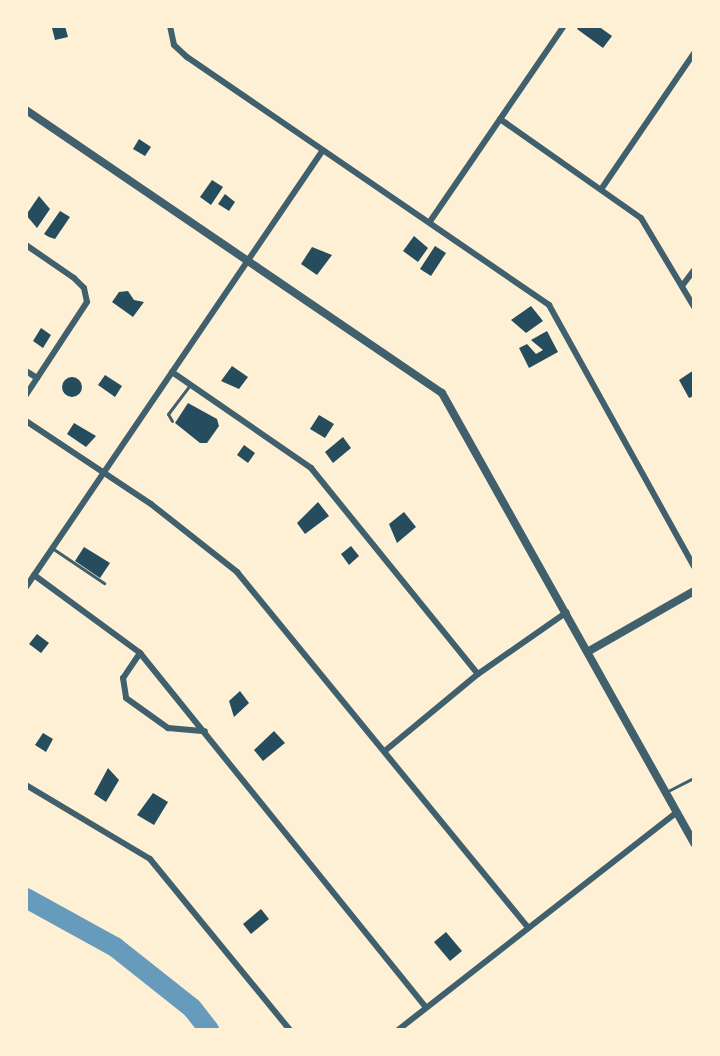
<!DOCTYPE html>
<html>
<head>
<meta charset="utf-8">
<style>
  body { margin:0 }
  #map { position:relative; width:720px; height:1056px; overflow:hidden; background:#fdf0d5; font-family:Ubuntu,sans-serif }
  div>[style] { position:absolute }
  [style*='--x'] { left:calc(var(--x)*1px); top:calc(var(--y)*1px); width:calc(var(--w)*1px); rotate:calc(var(--a)*1deg) }
  .river>* { height:20px; margin:-10px; padding:0 10px; transform-origin:10px; border-radius:10px; background:#669bbc }
  .building>* { inset:0; background:#264d5e }
  .round { border-radius:50% }
  .service>* { height:3px; margin:-1.5px; padding:0 1.5px; transform-origin:1.5px; border-radius:1.5px; background:#3f606c }
  .minor>* { height:6px; margin:-3px; padding:0 3px; transform-origin:3px; border-radius:3px; background:#3f606c }
  .tertiary>* { height:8px; margin:-4px; padding:0 4px; transform-origin:4px; border-radius:4px; background:#3f606c }
  span { translate:-50% -50%; white-space:nowrap; text-align:center; line-height:1.15; -webkit-text-stroke:6px #fdf0d5; paint-order:stroke }
  .frame { position:absolute; inset:0; border:28px solid #fdf0d5; pointer-events:none }
</style>
</head>
<body>
<div id="map">
  <div class="river">
    <div style="--x:26;--y:898;--w:102;--a:28.8"></div>
    <div style="--x:115;--y:947;--w:98;--a:38.4"></div>
    <div style="--x:192;--y:1008;--w:28;--a:52"></div>
  </div>
  <div class="building">
    <div style="clip-path:polygon(65px 26px,68px 37px,55px 40px,52px 28px)"></div>
    <div style="clip-path:polygon(579px 26px,598px 26px,612px 36px,603px 48px,577px 29px)"></div>
    <div style="clip-path:polygon(139px 139px,151px 147px,145px 156px,133px 149px)"></div>
    <div style="clip-path:polygon(212px 180px,223px 187px,211px 205px,200px 197px)"></div>
    <div style="clip-path:polygon(225px 194px,235px 202px,229px 211px,218px 204px)"></div>
    <div style="clip-path:polygon(39px 196px,50px 209px,37px 228px,26px 215px)"></div>
    <div style="clip-path:polygon(60px 211px,70px 217px,55px 239px,49px 237px,44px 234px)"></div>
    <div style="clip-path:polygon(414px 236px,428px 248px,418px 262px,403px 251px)"></div>
    <div style="clip-path:polygon(435px 246px,446px 253px,431px 276px,420px 269px)"></div>
    <div style="clip-path:polygon(312px 247px,332px 255px,317px 275px,301px 264px)"></div>
    <div style="clip-path:polygon(128px 291px,134px 300px,144px 302px,133px 317px,112px 302px,119px 292px)"></div>
    <div style="clip-path:polygon(531px 306px,543px 321px,526px 333px,511px 320px)"></div>
    <div style="clip-path:polygon(41px 328px,51px 335px,43px 348px,33px 341px)"></div>
    <div style="clip-path:polygon(547px 331px,558px 352px,529px 368px,519px 348px,527px 344px,536px 354px,543px 350px,531px 340px)"></div>
    <div style="clip-path:polygon(232px 366px,248px 377px,239px 389px,221px 381px)"></div>
    <div style="clip-path:polygon(694px 370px,694px 396px,689px 398px,679px 380px)"></div>
    <div style="clip-path:polygon(105px 375px,122px 386px,115px 397px,98px 385px)"></div>
    <div class="round" style="left:62px;top:377px;width:20px;height:20px"></div>
    <div style="clip-path:polygon(188px 403px,217px 419px,219px 426px,207px 443px,200px 443px,175px 423px)"></div>
    <div style="clip-path:polygon(319px 415px,334px 424px,325px 438px,310px 429px)"></div>
    <div style="clip-path:polygon(74px 423px,96px 436px,86px 447px,67px 434px)"></div>
    <div style="clip-path:polygon(343px 437px,351px 448px,333px 463px,325px 452px)"></div>
    <div style="clip-path:polygon(244px 445px,255px 453px,248px 463px,237px 455px)"></div>
    <div style="clip-path:polygon(318px 502px,329px 516px,305px 534px,297px 523px)"></div>
    <div style="clip-path:polygon(404px 512px,416px 527px,397px 543px,389px 524px)"></div>
    <div style="clip-path:polygon(351px 546px,359px 556px,349px 565px,341px 554px)"></div>
    <div style="clip-path:polygon(84px 547px,110px 563px,100px 578px,75px 561px)"></div>
    <div style="clip-path:polygon(37px 634px,49px 643px,41px 653px,29px 644px)"></div>
    <div style="clip-path:polygon(240px 691px,249px 703px,234px 717px,229px 701px)"></div>
    <div style="clip-path:polygon(274px 731px,285px 743px,263px 761px,254px 750px)"></div>
    <div style="clip-path:polygon(43px 733px,53px 739px,46px 752px,35px 745px)"></div>
    <div style="clip-path:polygon(108px 768px,119px 780px,106px 802px,94px 794px)"></div>
    <div style="clip-path:polygon(153px 793px,168px 802px,154px 825px,137px 815px)"></div>
    <div style="clip-path:polygon(261px 909px,269px 919px,251px 934px,243px 924px)"></div>
    <div style="clip-path:polygon(446px 932px,462px 951px,450px 961px,434px 942px)"></div>
  </div>
  <div class="service">
    <div style="--x:172;--y:421;--w:8;--a:-120"></div>
    <div style="--x:168;--y:414;--w:35;--a:-53"></div>
    <div style="--x:52;--y:548;--w:63;--a:33.9"></div>
    <div style="--x:666;--y:792;--w:31;--a:-27"></div>
  </div>
  <div class="minor">
    <div style="--x:170;--y:26;--w:19;--a:78"></div>
    <div style="--x:174;--y:45;--w:18;--a:43"></div>
    <div style="--x:187;--y:57;--w:439;--a:34.4"></div>
    <div style="--x:549;--y:305;--w:299;--a:61"></div>
    <div style="--x:500;--y:119;--w:172;--a:35.1"></div>
    <div style="--x:641;--y:218;--w:104;--a:59.2"></div>
    <div style="--x:602;--y:188;--w:163;--a:-55.7"></div>
    <div style="--x:431;--y:220;--w:235;--a:-55.6"></div>
    <div style="--x:26;--y:245;--w:58;--a:34.5"></div>
    <div style="--x:74;--y:278;--w:14;--a:45"></div>
    <div style="--x:84;--y:288;--w:14;--a:78"></div>
    <div style="--x:87;--y:302;--w:111;--a:123.3"></div>
    <div style="--x:682;--y:286;--w:20;--a:-53"></div>
    <div style="--x:26;--y:371;--w:13;--a:32"></div>
    <div style="--x:172;--y:372;--w:169;--a:34.6"></div>
    <div style="--x:311;--y:468;--w:265;--a:51"></div>
    <div style="--x:26;--y:421;--w:150;--a:33.6"></div>
    <div style="--x:151;--y:504;--w:110;--a:38.3"></div>
    <div style="--x:237;--y:572;--w:460;--a:50.7"></div>
    <div style="--x:34;--y:575;--w:132;--a:36.3"></div>
    <div style="--x:140;--y:653;--w:455;--a:51.1"></div>
    <div style="--x:26;--y:587;--w:528;--a:-55.8"></div>
    <div style="--x:140;--y:653;--w:30;--a:124"></div>
    <div style="--x:123;--y:678;--w:20;--a:81"></div>
    <div style="--x:126;--y:698;--w:52;--a:35.5"></div>
    <div style="--x:168;--y:728;--w:37;--a:5"></div>
    <div style="--x:386;--y:750;--w:119;--a:-39.6"></div>
    <div style="--x:478;--y:674;--w:108;--a:-34.9"></div>
    <div style="--x:26;--y:785;--w:144;--a:30.8"></div>
    <div style="--x:150;--y:859;--w:221;--a:50.7"></div>
    <div style="--x:398;--y:1030;--w:354;--a:-38"></div>
  </div>
  <div class="tertiary">
    <div style="--x:26;--y:110;--w:503;--a:34.23"></div>
    <div style="--x:442;--y:393;--w:516;--a:60.75"></div>
    <div style="--x:589;--y:651;--w:121;--a:-29.7"></div>
  </div>
  <div class="frame"></div>
</div>
</body>
</html>
